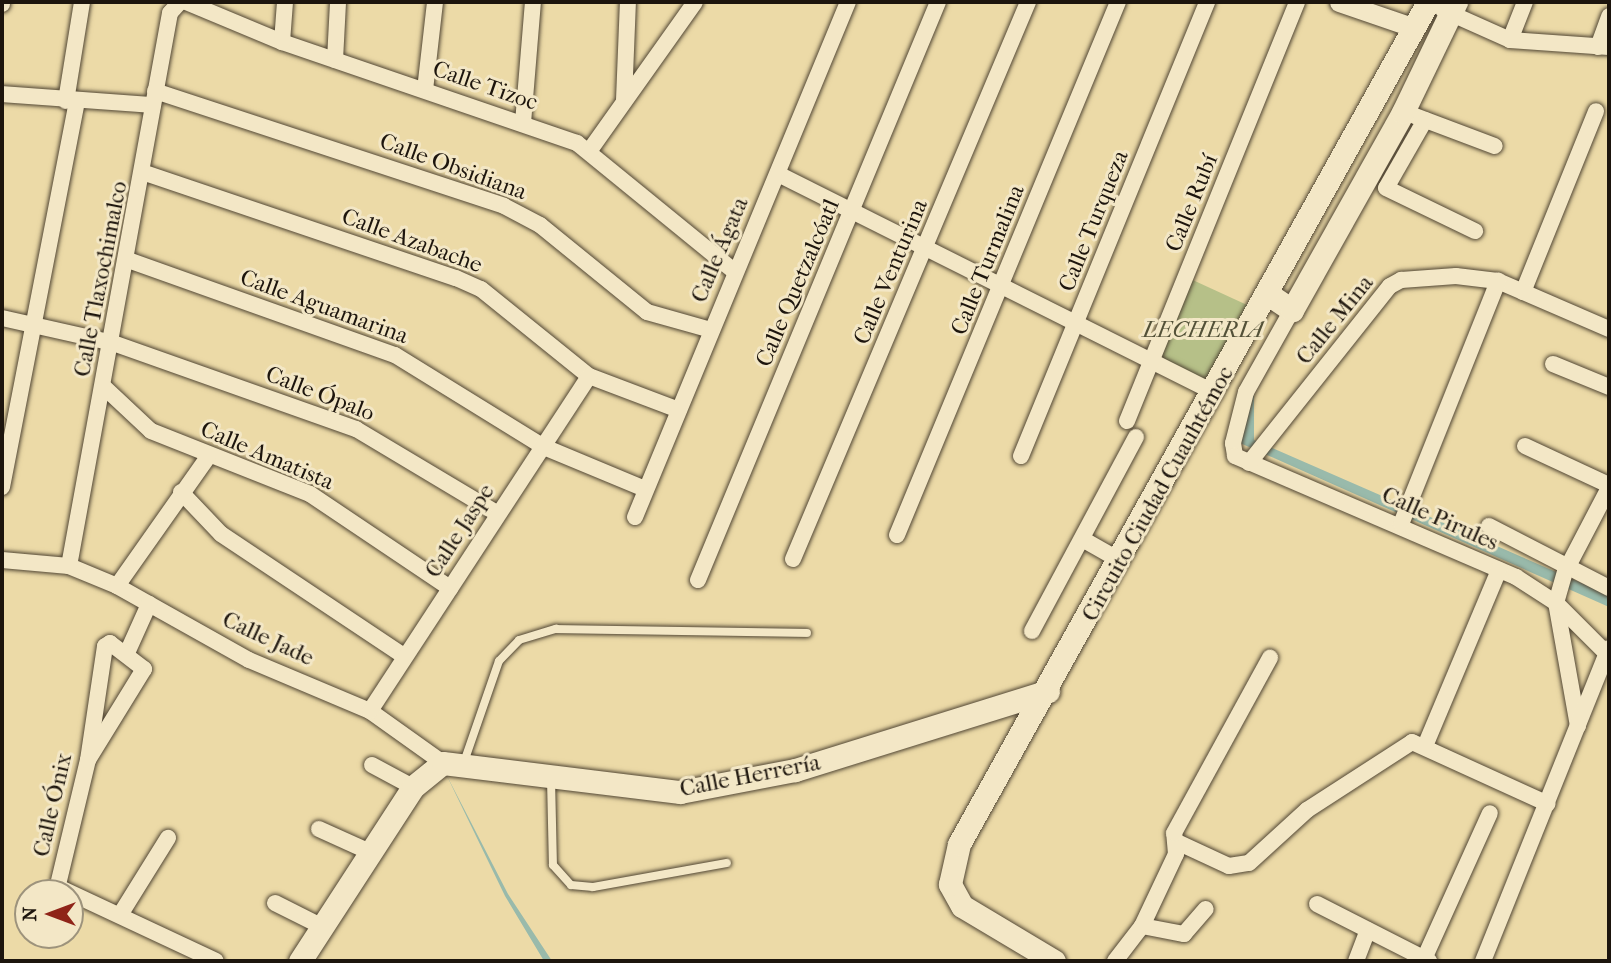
<!DOCTYPE html>
<html>
<head>
<meta charset="utf-8">
<style>
  body { margin:0 }
  #map { position:relative; width:1611px; height:963px; overflow:hidden; background:#ecdaa7; font-family:"IM FELL French Canon",serif }
  div>[style] { position:absolute }
  [style*='--x'] { left:calc(var(--x)*1px); top:calc(var(--y)*1px); width:calc(var(--w)*1px); rotate:calc(var(--a)*1deg) }
  .green>* { inset:0; background:#b6c088 }
  .water>* { inset:0; background:#99baab }
  .roads { filter:drop-shadow(0 0 2px #514634) drop-shadow(0 0 2px #514634) }
  .service>* { height:8px; margin:-4px; padding:0 4px; transform-origin:4px; border-radius:4px; background:#f3e7c6 }
  .minor>* { height:16px; margin:-8px; padding:0 8px; transform-origin:8px; border-radius:8px; background:#f3e7c6 }
  .tertiary>* { height:19px; margin:-9.5px; padding:0 9.5px; transform-origin:9.5px; border-radius:9.5px; background:#f3e7c6 }
  .secondary>* { height:23px; margin:-11.5px; padding:0 11.5px; transform-origin:11.5px; border-radius:11.5px; background:#f3e7c6 }
  span { translate:-50% -50%; white-space:nowrap; text-align:center; line-height:1.15; -webkit-text-stroke:6px #f3e7c6; paint-order:stroke }
  .street-label { font-size:23px; color:#1d150d }
  .park-label { font-size:23px; color:#535138; font-style:italic }
  .frame { position:absolute; inset:0; border:4px solid #1d150d; pointer-events:none }
  .north { position:absolute; left:14px; top:879px; width:70px; height:70px; box-sizing:border-box; background:#f3e7c6; border:2px solid #9d937c; border-radius:50%; rotate:270deg; font-size:19px; font-weight:700; line-height:28px; text-align:center; color:#1d150d }
  .north::after { content:''; display:block; margin:auto; width:24px; height:32px; background:#8f2418; clip-path:polygon(50% 0,100% 100%,50% 72%,0 100%) }
</style>
</head>
<body>
<div id="map">
  <div class="green">
    <div style="clip-path:polygon(1184px 276px,1258px 310px,1213px 389px,1152px 358px)"></div>
  </div>
  <div class="water">
    <div style="clip-path:polygon(1254px 387px,1254px 440px,1609px 595px,1609px 607px,1240px 443px)"></div>
    <div style="clip-path:polygon(446px 774px,508px 894px,552px 961px,544px 961px,505px 896px)"></div>
  </div>
  <div class="roads">
    <div class="service">
      <div style="--x:464;--y:762;--w:107;--a:-70.9"></div>
      <div style="--x:499;--y:661;--w:29;--a:-46"></div>
      <div style="--x:519;--y:640;--w:39;--a:-17"></div>
      <div style="--x:556;--y:629;--w:251;--a:0.9"></div>
      <div style="--x:551;--y:779;--w:86;--a:88.7"></div>
      <div style="--x:553;--y:865;--w:27;--a:48"></div>
      <div style="--x:571;--y:885;--w:22;--a:5"></div>
      <div style="--x:593;--y:887;--w:136;--a:-10.2"></div>
    </div>
    <div class="minor">
      <div style="--x:186;--y:2;--w:104;--a:22.6"></div>
      <div style="--x:282;--y:42;--w:312;--a:18.9"></div>
      <div style="--x:577;--y:143;--w:204;--a:39.2"></div>
      <div style="--x:2;--y:4;--w:2;--a:-90"></div>
      <div style="--x:1443;--y:10;--w:73;--a:24.1"></div>
      <div style="--x:1510;--y:40;--w:99;--a:4"></div>
      <div style="--x:1510;--y:40;--w:41;--a:-68.5"></div>
      <div style="--x:282;--y:42;--w:40;--a:-85.7"></div>
      <div style="--x:1598;--y:47;--w:33;--a:-70"></div>
      <div style="--x:335;--y:60;--w:58;--a:-87"></div>
      <div style="--x:425;--y:90;--w:89;--a:-83.5"></div>
      <div style="--x:155;--y:91;--w:367;--a:18.2"></div>
      <div style="--x:504;--y:206;--w:41;--a:27.8"></div>
      <div style="--x:540;--y:225;--w:138;--a:39.1"></div>
      <div style="--x:647;--y:312;--w:66;--a:15.7"></div>
      <div style="--x:2;--y:94;--w:151;--a:4.2"></div>
      <div style="--x:624;--y:100;--w:98;--a:-87.7"></div>
      <div style="--x:66;--y:101;--w:100;--a:-80.8"></div>
      <div style="--x:1415;--y:116;--w:85;--a:20.6"></div>
      <div style="--x:1425;--y:120;--w:78;--a:119.8"></div>
      <div style="--x:1386;--y:188;--w:99;--a:25.8"></div>
      <div style="--x:523;--y:123;--w:121;--a:-85.3"></div>
      <div style="--x:590;--y:150;--w:181;--a:-54.6"></div>
      <div style="--x:145;--y:173;--w:328;--a:18.7"></div>
      <div style="--x:456;--y:278;--w:27;--a:24"></div>
      <div style="--x:481;--y:289;--w:139;--a:38.9"></div>
      <div style="--x:589;--y:376;--w:96;--a:20.7"></div>
      <div style="--x:778;--y:174;--w:489;--a:26.6"></div>
      <div style="--x:128;--y:260;--w:283;--a:19.6"></div>
      <div style="--x:395;--y:355;--w:175;--a:31.7"></div>
      <div style="--x:544;--y:447;--w:109;--a:22.6"></div>
      <div style="--x:1523;--y:292;--w:195;--a:-68"></div>
      <div style="--x:1292;--y:310;--w:94;--a:119.3"></div>
      <div style="--x:1246;--y:392;--w:53;--a:104.3"></div>
      <div style="--x:1233;--y:443;--w:13;--a:81"></div>
      <div style="--x:1235;--y:456;--w:306;--a:23.3"></div>
      <div style="--x:1516;--y:577;--w:48;--a:33"></div>
      <div style="--x:1556;--y:603;--w:72;--a:45"></div>
      <div style="--x:2;--y:318;--w:114;--a:12.7"></div>
      <div style="--x:113;--y:343;--w:258;--a:19.5"></div>
      <div style="--x:356;--y:429;--w:165;--a:30.9"></div>
      <div style="--x:1553;--y:364;--w:61;--a:22.3"></div>
      <div style="--x:104;--y:387;--w:64;--a:43.1"></div>
      <div style="--x:151;--y:431;--w:171;--a:21.6"></div>
      <div style="--x:310;--y:494;--w:169;--a:33.9"></div>
      <div style="--x:1127;--y:421;--w:452;--a:-67.9"></div>
      <div style="--x:1525;--y:446;--w:93;--a:24.9"></div>
      <div style="--x:1021;--y:456;--w:491;--a:-67.7"></div>
      <div style="--x:1249;--y:463;--w:226;--a:-51.5"></div>
      <div style="--x:1390;--y:286;--w:13;--a:-29"></div>
      <div style="--x:1401;--y:280;--w:55;--a:-4.2"></div>
      <div style="--x:1456;--y:276;--w:42;--a:6.8"></div>
      <div style="--x:1498;--y:281;--w:121;--a:23.4"></div>
      <div style="--x:2;--y:487;--w:393;--a:-79"></div>
      <div style="--x:181;--y:492;--w:58;--a:46.4"></div>
      <div style="--x:221;--y:534;--w:220;--a:33.7"></div>
      <div style="--x:635;--y:517;--w:557;--a:-67.53"></div>
      <div style="--x:1401;--y:524;--w:262;--a:-68.2"></div>
      <div style="--x:1489;--y:526;--w:135;--a:27.3"></div>
      <div style="--x:897;--y:535;--w:577;--a:-67.48"></div>
      <div style="--x:1084;--y:540;--w:43;--a:29.6"></div>
      <div style="--x:793;--y:559;--w:605;--a:-67.12"></div>
      <div style="--x:2;--y:560;--w:67;--a:5.1"></div>
      <div style="--x:69;--y:566;--w:52;--a:22.6"></div>
      <div style="--x:117;--y:586;--w:151;--a:29.3"></div>
      <div style="--x:249;--y:660;--w:131;--a:22.9"></div>
      <div style="--x:370;--y:711;--w:90;--a:35.5"></div>
      <div style="--x:69;--y:566;--w:562;--a:-79.65"></div>
      <div style="--x:170;--y:13;--w:15;--a:-48"></div>
      <div style="--x:698;--y:580;--w:626;--a:-67.45"></div>
      <div style="--x:117;--y:586;--w:158;--a:-54.8"></div>
      <div style="--x:1032;--y:631;--w:220;--a:-61.8"></div>
      <div style="--x:127;--y:653;--w:54;--a:-65.8"></div>
      <div style="--x:370;--y:711;--w:400;--a:-56.8"></div>
      <div style="--x:1578;--y:726;--w:125;--a:-100.1"></div>
      <div style="--x:1556;--y:603;--w:32;--a:-74"></div>
      <div style="--x:1565;--y:572;--w:95;--a:-62.4"></div>
      <div style="--x:1425;--y:746;--w:191;--a:-67.2"></div>
      <div style="--x:372;--y:765;--w:47;--a:28.2"></div>
      <div style="--x:319;--y:829;--w:56;--a:24.3"></div>
      <div style="--x:1177;--y:842;--w:57;--a:24.8"></div>
      <div style="--x:1229;--y:866;--w:20;--a:-9"></div>
      <div style="--x:1249;--y:863;--w:79;--a:-42.4"></div>
      <div style="--x:1307;--y:810;--w:125;--a:-32.9"></div>
      <div style="--x:1412;--y:742;--w:149;--a:24.5"></div>
      <div style="--x:58;--y:887;--w:174;--a:25.1"></div>
      <div style="--x:56;--y:893;--w:137;--a:-76.5"></div>
      <div style="--x:88;--y:760;--w:115;--a:-81.5"></div>
      <div style="--x:105;--y:646;--w:6;--a:-31"></div>
      <div style="--x:110;--y:643;--w:43;--a:37.4"></div>
      <div style="--x:144;--y:669;--w:107;--a:121.6"></div>
      <div style="--x:275;--y:903;--w:51;--a:26.6"></div>
      <div style="--x:1317;--y:904;--w:126;--a:27"></div>
      <div style="--x:120;--y:915;--w:91;--a:-58.1"></div>
      <div style="--x:1142;--y:926;--w:43;--a:10.8"></div>
      <div style="--x:1184;--y:934;--w:33;--a:-49"></div>
      <div style="--x:1424;--y:959;--w:160;--a:-65.7"></div>
      <div style="--x:1115;--y:961;--w:44;--a:-52.4"></div>
      <div style="--x:1142;--y:926;--w:80;--a:-64.7"></div>
      <div style="--x:1176;--y:854;--w:21;--a:-95"></div>
      <div style="--x:1174;--y:833;--w:200;--a:-61.3"></div>
      <div style="--x:1356;--y:961;--w:33;--a:-69"></div>
      <div style="--x:1483;--y:961;--w:337;--a:-68.1"></div>
    </div>
    <div class="tertiary">
      <div style="--x:1339;--y:2;--w:77;--a:18.9"></div>
    </div>
    <div class="secondary">
      <div style="--x:1268;--y:294;--w:29;--a:34"></div>
      <div style="--x:1292;--y:310;--w:227;--a:-60.7"></div>
      <div style="--x:1403;--y:112;--w:122;--a:-64.3"></div>
      <div style="--x:300;--y:961;--w:207;--a:-57"></div>
      <div style="--x:413;--y:787;--w:38;--a:-39"></div>
      <div style="--x:443;--y:763;--w:239;--a:7"></div>
      <div style="--x:680;--y:792;--w:117;--a:-10.8"></div>
      <div style="--x:795;--y:770;--w:265;--a:-17.3"></div>
      <div style="--x:1054;--y:961;--w:107;--a:-149.1"></div>
      <div style="--x:962;--y:906;--w:25;--a:-119"></div>
      <div style="--x:950;--y:884;--w:41;--a:-77.3"></div>
      <div style="--x:959;--y:844;--w:964;--a:-60.88"></div>
    </div>
  </div>
  <div class="street-label">
    <span style="left:485px;top:86px;rotate:19deg">Calle Tizoc</span>
    <span style="left:453px;top:167px;rotate:20deg">Calle Obsidiana</span>
    <span style="left:1192px;top:203px;rotate:-68deg">Calle Rubí</span>
    <span style="left:1094px;top:221px;rotate:-68deg">Calle Turqueza</span>
    <span style="left:412px;top:241px;rotate:20deg">Calle Azabache</span>
    <span style="left:720px;top:250px;rotate:-67deg">Calle Ágata</span>
    <span style="left:988px;top:260px;rotate:-68deg">Calle Turmalina</span>
    <span style="left:891px;top:272px;rotate:-67deg">Calle Venturina</span>
    <span style="left:101px;top:279px;rotate:-79deg">Calle Tlaxochimalco</span>
    <span style="left:798px;top:283px;rotate:-67deg">Calle Quetzalcóatl</span>
    <span style="left:324px;top:307px;rotate:20deg">Calle Aguamarina</span>
    <span style="left:1335px;top:320px;rotate:-51deg">Calle Mina</span>
    <span style="left:320px;top:394px;rotate:21deg">Calle Ópalo</span>
    <span style="left:267px;top:456px;rotate:23deg">Calle Amatista</span>
    <span style="left:1158px;top:494px;rotate:-61deg">Circuito Ciudad Cuauhtémoc</span>
    <span style="left:1440px;top:519px;rotate:24deg">Calle Pirules</span>
    <span style="left:460px;top:531px;rotate:-57deg">Calle Jaspe</span>
    <span style="left:268px;top:639px;rotate:25deg">Calle Jade</span>
    <span style="left:750px;top:776px;rotate:-11deg">Calle Herrería</span>
    <span style="left:53px;top:805px;rotate:-77deg">Calle Ónix</span>
  </div>
  <div class="park-label">
    <span style="left:1203px;top:330px">LECHERIA</span>
  </div>
  <div class="frame"></div>
  <div class="north">N</div>
</div>
</body>
</html>
